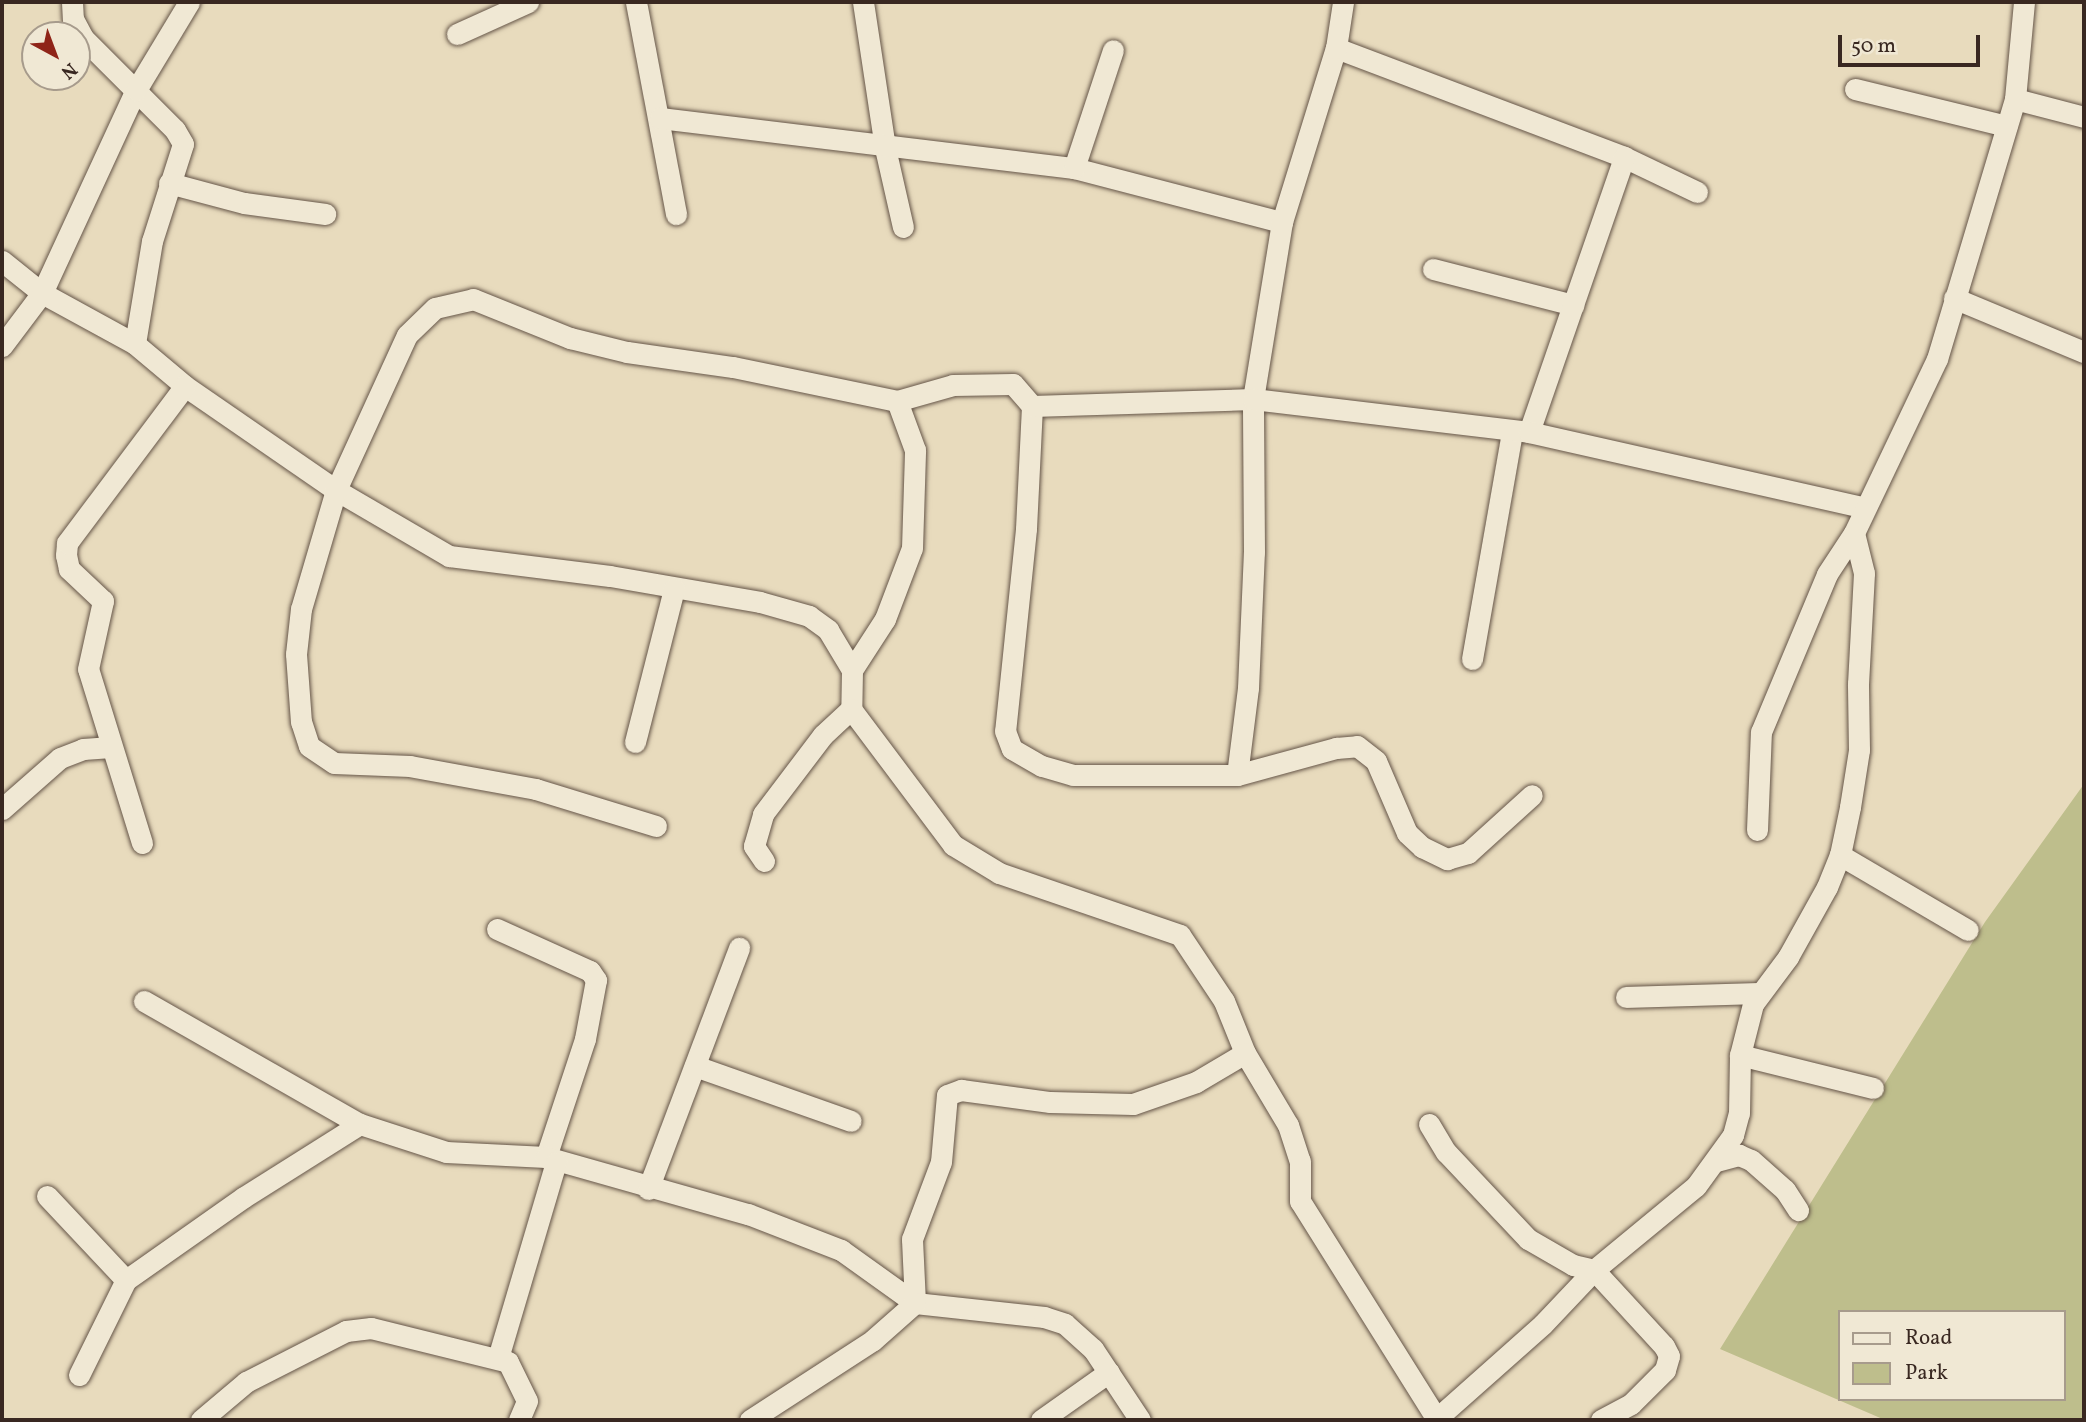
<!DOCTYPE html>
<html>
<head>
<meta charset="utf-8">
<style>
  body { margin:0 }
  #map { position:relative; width:2086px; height:1422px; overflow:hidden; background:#e8dbbd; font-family:Vollkorn,serif }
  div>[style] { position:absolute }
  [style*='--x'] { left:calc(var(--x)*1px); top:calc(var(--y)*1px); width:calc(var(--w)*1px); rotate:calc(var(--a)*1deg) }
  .green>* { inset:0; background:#bebe8c }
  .roads { filter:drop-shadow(0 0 2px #655548) drop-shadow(0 0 2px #655548) }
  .minor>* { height:21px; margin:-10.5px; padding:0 10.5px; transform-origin:10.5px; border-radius:10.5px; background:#f0e8d4 }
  span { translate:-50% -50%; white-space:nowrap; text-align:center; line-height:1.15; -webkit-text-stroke:5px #f0e8d4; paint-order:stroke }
  .frame { position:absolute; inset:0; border:4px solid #392821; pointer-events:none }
  .legend { position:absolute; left:1838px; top:1310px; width:228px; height:91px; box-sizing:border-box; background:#f0e8d4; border:2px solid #a79b8c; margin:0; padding:9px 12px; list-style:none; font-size:21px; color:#392821 }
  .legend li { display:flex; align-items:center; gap:14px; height:35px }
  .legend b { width:35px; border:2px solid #a79b8c }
  .north { position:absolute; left:21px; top:21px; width:70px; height:70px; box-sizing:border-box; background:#f0e8d4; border:2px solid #a79b8c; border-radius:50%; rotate:139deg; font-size:19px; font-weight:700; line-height:28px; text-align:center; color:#392821 }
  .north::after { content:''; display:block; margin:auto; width:24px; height:32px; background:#8f2418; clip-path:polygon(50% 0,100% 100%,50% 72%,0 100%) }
  .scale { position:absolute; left:1838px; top:35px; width:142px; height:32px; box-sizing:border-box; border:4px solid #392821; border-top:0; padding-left:9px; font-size:21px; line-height:24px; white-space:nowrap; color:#392821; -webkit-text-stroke:5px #f0e8d4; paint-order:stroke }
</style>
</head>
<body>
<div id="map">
  <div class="green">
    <div style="clip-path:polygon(evenodd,2084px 784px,2084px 1420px,1885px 1420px,1720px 1349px,1985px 922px,2084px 784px,1839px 1312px,2063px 1312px,2063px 1399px,1839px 1399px,1839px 1312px)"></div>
  </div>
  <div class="roads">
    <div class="minor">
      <div style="--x:72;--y:2;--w:17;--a:87"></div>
      <div style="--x:73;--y:19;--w:21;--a:62"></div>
      <div style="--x:83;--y:38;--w:130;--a:45"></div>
      <div style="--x:175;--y:130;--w:16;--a:60"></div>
      <div style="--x:183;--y:144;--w:102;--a:107.7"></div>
      <div style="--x:152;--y:241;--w:104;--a:99.4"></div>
      <div style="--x:636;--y:2;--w:216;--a:79.3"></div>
      <div style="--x:863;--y:2;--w:148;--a:81.4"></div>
      <div style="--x:885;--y:148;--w:81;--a:77.2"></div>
      <div style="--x:457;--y:34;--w:78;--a:-24.3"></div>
      <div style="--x:1336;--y:48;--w:308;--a:20.7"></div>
      <div style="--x:1624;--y:157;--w:81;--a:25.6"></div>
      <div style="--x:1855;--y:89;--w:156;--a:13.7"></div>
      <div style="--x:2015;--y:99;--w:71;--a:14.6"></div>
      <div style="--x:660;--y:118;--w:417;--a:6.9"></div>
      <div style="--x:1074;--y:168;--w:215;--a:14.6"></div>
      <div style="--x:1074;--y:168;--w:124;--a:-71.7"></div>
      <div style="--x:169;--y:183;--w:78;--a:14.9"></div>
      <div style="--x:244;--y:203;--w:82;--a:7.7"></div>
      <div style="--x:2;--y:261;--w:51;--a:38.7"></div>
      <div style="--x:42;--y:293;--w:106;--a:28.7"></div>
      <div style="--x:135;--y:344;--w:65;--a:40"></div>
      <div style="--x:185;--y:386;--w:183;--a:34.6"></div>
      <div style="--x:336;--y:490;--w:131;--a:30.3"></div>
      <div style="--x:449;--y:556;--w:162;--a:7.1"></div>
      <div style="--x:610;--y:576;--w:152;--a:9.8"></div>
      <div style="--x:760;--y:602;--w:51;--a:15.9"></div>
      <div style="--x:809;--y:616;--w:24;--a:36"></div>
      <div style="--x:828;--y:630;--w:47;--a:59"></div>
      <div style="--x:852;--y:670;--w:39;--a:91"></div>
      <div style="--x:851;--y:709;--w:170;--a:53.1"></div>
      <div style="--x:953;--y:845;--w:54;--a:31.3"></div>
      <div style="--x:999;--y:873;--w:191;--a:18.9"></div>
      <div style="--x:1180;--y:935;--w:79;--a:56.3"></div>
      <div style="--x:1224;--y:1001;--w:56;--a:68"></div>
      <div style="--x:1245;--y:1053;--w:84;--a:59.2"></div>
      <div style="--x:1288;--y:1125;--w:38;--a:72"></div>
      <div style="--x:1300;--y:1161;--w:40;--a:90"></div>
      <div style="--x:1300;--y:1201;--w:256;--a:57.9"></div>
      <div style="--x:1433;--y:269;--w:145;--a:14.4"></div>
      <div style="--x:1954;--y:298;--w:141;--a:22.6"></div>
      <div style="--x:2;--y:346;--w:66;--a:-53"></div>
      <div style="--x:42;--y:293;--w:224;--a:-65.2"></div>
      <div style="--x:136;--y:90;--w:103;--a:-58.9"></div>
      <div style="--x:1032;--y:406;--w:123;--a:92.8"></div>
      <div style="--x:1026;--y:529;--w:203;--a:95.9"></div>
      <div style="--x:1005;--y:731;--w:19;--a:69"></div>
      <div style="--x:1012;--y:749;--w:34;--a:30"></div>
      <div style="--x:1042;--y:766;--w:32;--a:16"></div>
      <div style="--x:1073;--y:775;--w:164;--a:0"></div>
      <div style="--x:1237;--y:775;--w:103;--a:-15.3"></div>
      <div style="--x:1336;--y:748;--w:21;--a:-5"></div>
      <div style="--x:1357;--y:746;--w:24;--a:38"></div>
      <div style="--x:1376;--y:761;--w:78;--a:66.7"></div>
      <div style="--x:1407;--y:833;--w:21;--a:43"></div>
      <div style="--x:1422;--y:847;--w:28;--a:26"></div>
      <div style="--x:1447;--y:859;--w:22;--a:-16"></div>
      <div style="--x:1468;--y:853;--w:86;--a:-42.2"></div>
      <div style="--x:1529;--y:432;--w:291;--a:-70.9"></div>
      <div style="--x:1472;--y:659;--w:230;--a:-80"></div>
      <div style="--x:852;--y:670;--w:61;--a:-57.1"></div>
      <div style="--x:885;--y:619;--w:76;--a:-69.2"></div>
      <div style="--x:912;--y:548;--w:98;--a:-88.2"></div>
      <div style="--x:915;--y:450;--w:52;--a:-110.2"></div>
      <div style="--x:635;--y:742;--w:158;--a:-75.7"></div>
      <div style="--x:1237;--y:775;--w:88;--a:-82.8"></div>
      <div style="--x:1248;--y:688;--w:136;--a:-87.5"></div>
      <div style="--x:1254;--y:552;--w:153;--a:-90.4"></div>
      <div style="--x:1253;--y:399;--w:179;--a:-80.7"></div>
      <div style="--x:1282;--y:222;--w:182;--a:-72.8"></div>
      <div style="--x:1336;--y:48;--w:47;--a:-81.3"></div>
      <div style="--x:2;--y:809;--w:77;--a:-41.3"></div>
      <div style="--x:60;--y:758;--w:25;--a:-21"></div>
      <div style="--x:83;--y:749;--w:28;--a:-4"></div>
      <div style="--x:656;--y:826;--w:126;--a:-162.9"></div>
      <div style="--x:536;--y:789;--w:128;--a:-169.7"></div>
      <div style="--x:410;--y:766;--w:76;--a:-177.7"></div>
      <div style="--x:334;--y:763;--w:30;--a:-146"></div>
      <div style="--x:309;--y:746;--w:25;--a:-108"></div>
      <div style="--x:301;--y:722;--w:68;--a:-94.2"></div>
      <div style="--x:296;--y:654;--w:45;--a:-83.7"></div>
      <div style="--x:301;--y:609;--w:124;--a:-73.6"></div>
      <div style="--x:336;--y:490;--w:170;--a:-65.4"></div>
      <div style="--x:407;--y:335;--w:39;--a:-44"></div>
      <div style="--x:435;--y:308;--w:39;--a:-13"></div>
      <div style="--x:473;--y:299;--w:105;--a:21.9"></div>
      <div style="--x:570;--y:338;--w:59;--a:13.8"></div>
      <div style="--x:627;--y:352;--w:107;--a:8.1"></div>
      <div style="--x:733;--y:367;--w:167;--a:11.7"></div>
      <div style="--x:897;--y:401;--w:58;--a:-15.9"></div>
      <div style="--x:953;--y:385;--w:60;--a:-1"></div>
      <div style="--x:1013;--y:384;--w:29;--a:49"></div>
      <div style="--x:1032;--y:406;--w:221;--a:-1.8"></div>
      <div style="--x:1253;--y:399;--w:278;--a:6.8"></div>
      <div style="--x:1529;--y:432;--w:342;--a:12.7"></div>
      <div style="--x:1757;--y:830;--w:98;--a:-87.7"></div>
      <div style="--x:1761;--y:732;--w:171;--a:-67.3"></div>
      <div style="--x:1827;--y:574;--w:49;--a:-56.6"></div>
      <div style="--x:1854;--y:533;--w:193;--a:-64.5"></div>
      <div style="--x:1937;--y:359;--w:271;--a:-73.3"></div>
      <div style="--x:2015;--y:99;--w:97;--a:-84.7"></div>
      <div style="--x:142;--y:843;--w:182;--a:-107.2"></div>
      <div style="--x:88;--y:669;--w:70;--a:-77.6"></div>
      <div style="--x:103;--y:601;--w:47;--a:-136.7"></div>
      <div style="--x:69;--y:569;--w:14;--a:-102"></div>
      <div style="--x:66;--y:555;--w:12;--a:-85"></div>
      <div style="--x:67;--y:543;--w:196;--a:-53.1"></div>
      <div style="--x:1840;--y:855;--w:148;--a:30.4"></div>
      <div style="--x:764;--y:861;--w:18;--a:-124"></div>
      <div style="--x:754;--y:846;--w:33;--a:-74"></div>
      <div style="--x:763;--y:814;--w:99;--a:-52.8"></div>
      <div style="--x:823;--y:735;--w:38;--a:-43"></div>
      <div style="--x:497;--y:929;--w:102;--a:24.3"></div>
      <div style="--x:590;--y:971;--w:11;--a:56"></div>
      <div style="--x:596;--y:980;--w:60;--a:100.6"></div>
      <div style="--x:585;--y:1039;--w:124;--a:108.3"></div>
      <div style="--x:1626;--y:997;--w:131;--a:-1.7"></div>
      <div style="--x:144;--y:1001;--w:249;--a:29.7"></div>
      <div style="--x:360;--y:1124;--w:90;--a:18"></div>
      <div style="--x:446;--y:1152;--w:100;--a:2.9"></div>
      <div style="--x:546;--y:1157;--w:210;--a:15.8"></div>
      <div style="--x:748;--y:1214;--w:100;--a:21.2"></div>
      <div style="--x:841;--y:1250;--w:91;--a:35.6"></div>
      <div style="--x:915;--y:1303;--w:130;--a:6.2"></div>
      <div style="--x:1044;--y:1317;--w:22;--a:18"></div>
      <div style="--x:1065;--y:1324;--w:38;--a:42"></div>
      <div style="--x:1093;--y:1349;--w:85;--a:56.5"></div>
      <div style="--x:1740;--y:1055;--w:137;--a:13.9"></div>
      <div style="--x:695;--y:1066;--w:165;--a:19.4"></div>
      <div style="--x:1429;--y:1124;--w:33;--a:59"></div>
      <div style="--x:1446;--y:1152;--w:120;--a:46.7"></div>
      <div style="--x:1528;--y:1239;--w:52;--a:30"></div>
      <div style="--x:1573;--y:1265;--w:22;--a:13"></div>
      <div style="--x:1594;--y:1270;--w:103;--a:47.4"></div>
      <div style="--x:1664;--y:1346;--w:11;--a:63"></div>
      <div style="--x:1669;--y:1356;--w:15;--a:106"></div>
      <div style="--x:1665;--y:1370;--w:48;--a:135"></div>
      <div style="--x:1631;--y:1404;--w:34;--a:152"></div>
      <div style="--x:1716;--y:1161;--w:24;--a:-15"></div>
      <div style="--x:1739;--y:1155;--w:13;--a:23"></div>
      <div style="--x:1751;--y:1160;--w:45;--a:41.4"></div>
      <div style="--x:1785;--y:1190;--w:24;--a:57"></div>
      <div style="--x:648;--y:1189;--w:258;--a:-69.3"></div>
      <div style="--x:47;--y:1196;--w:115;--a:46.8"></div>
      <div style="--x:915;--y:1303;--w:64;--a:-92.7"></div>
      <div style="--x:912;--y:1239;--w:82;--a:-69.4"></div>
      <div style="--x:941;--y:1162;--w:67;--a:-84.9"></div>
      <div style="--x:947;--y:1095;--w:15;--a:-20"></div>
      <div style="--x:961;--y:1090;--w:90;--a:7.7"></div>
      <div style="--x:1050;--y:1102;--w:83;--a:1.4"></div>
      <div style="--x:1133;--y:1104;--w:67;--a:-19.2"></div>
      <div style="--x:1196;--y:1082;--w:57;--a:-30.6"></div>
      <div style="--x:498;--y:1358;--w:204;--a:-73.5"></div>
      <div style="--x:79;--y:1375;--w:106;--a:-63.7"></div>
      <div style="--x:126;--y:1280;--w:144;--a:-35.1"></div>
      <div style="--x:244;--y:1197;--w:137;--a:-32.2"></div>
      <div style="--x:201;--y:1420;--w:59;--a:-40.2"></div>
      <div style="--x:246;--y:1382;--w:112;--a:-27"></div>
      <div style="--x:346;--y:1331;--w:25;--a:-7"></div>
      <div style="--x:371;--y:1328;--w:141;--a:13.9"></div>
      <div style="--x:508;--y:1362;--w:43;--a:64"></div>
      <div style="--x:527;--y:1401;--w:21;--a:113"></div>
      <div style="--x:750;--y:1420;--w:147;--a:-33"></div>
      <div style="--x:873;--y:1340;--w:56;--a:-41.4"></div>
      <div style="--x:1041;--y:1420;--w:83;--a:-35.2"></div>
      <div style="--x:1435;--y:1420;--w:144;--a:-41.6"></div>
      <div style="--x:1543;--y:1324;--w:74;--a:-46.6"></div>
      <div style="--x:1594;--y:1270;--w:132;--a:-39.5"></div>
      <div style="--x:1696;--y:1186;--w:63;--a:-54"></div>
      <div style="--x:1733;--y:1135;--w:23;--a:-75"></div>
      <div style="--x:1739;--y:1113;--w:58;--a:-89"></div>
      <div style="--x:1740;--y:1055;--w:53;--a:-75.7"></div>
      <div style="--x:1753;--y:1004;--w:59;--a:-53.3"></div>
      <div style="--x:1788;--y:957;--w:80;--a:-60.9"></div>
      <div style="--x:1827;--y:887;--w:35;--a:-68"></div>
      <div style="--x:1840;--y:855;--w:49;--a:-78.2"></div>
      <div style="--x:1850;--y:807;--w:58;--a:-81"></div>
      <div style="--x:1859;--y:750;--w:66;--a:-90.9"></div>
      <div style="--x:1858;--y:684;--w:111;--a:-86.9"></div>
      <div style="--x:1864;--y:573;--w:41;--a:-104"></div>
    </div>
  </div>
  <div class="frame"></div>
  <ul class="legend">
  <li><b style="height:9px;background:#f0e8d4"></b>Road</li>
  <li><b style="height:19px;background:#bebe8c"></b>Park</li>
  </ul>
  <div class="north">N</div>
  <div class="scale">50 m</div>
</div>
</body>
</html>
